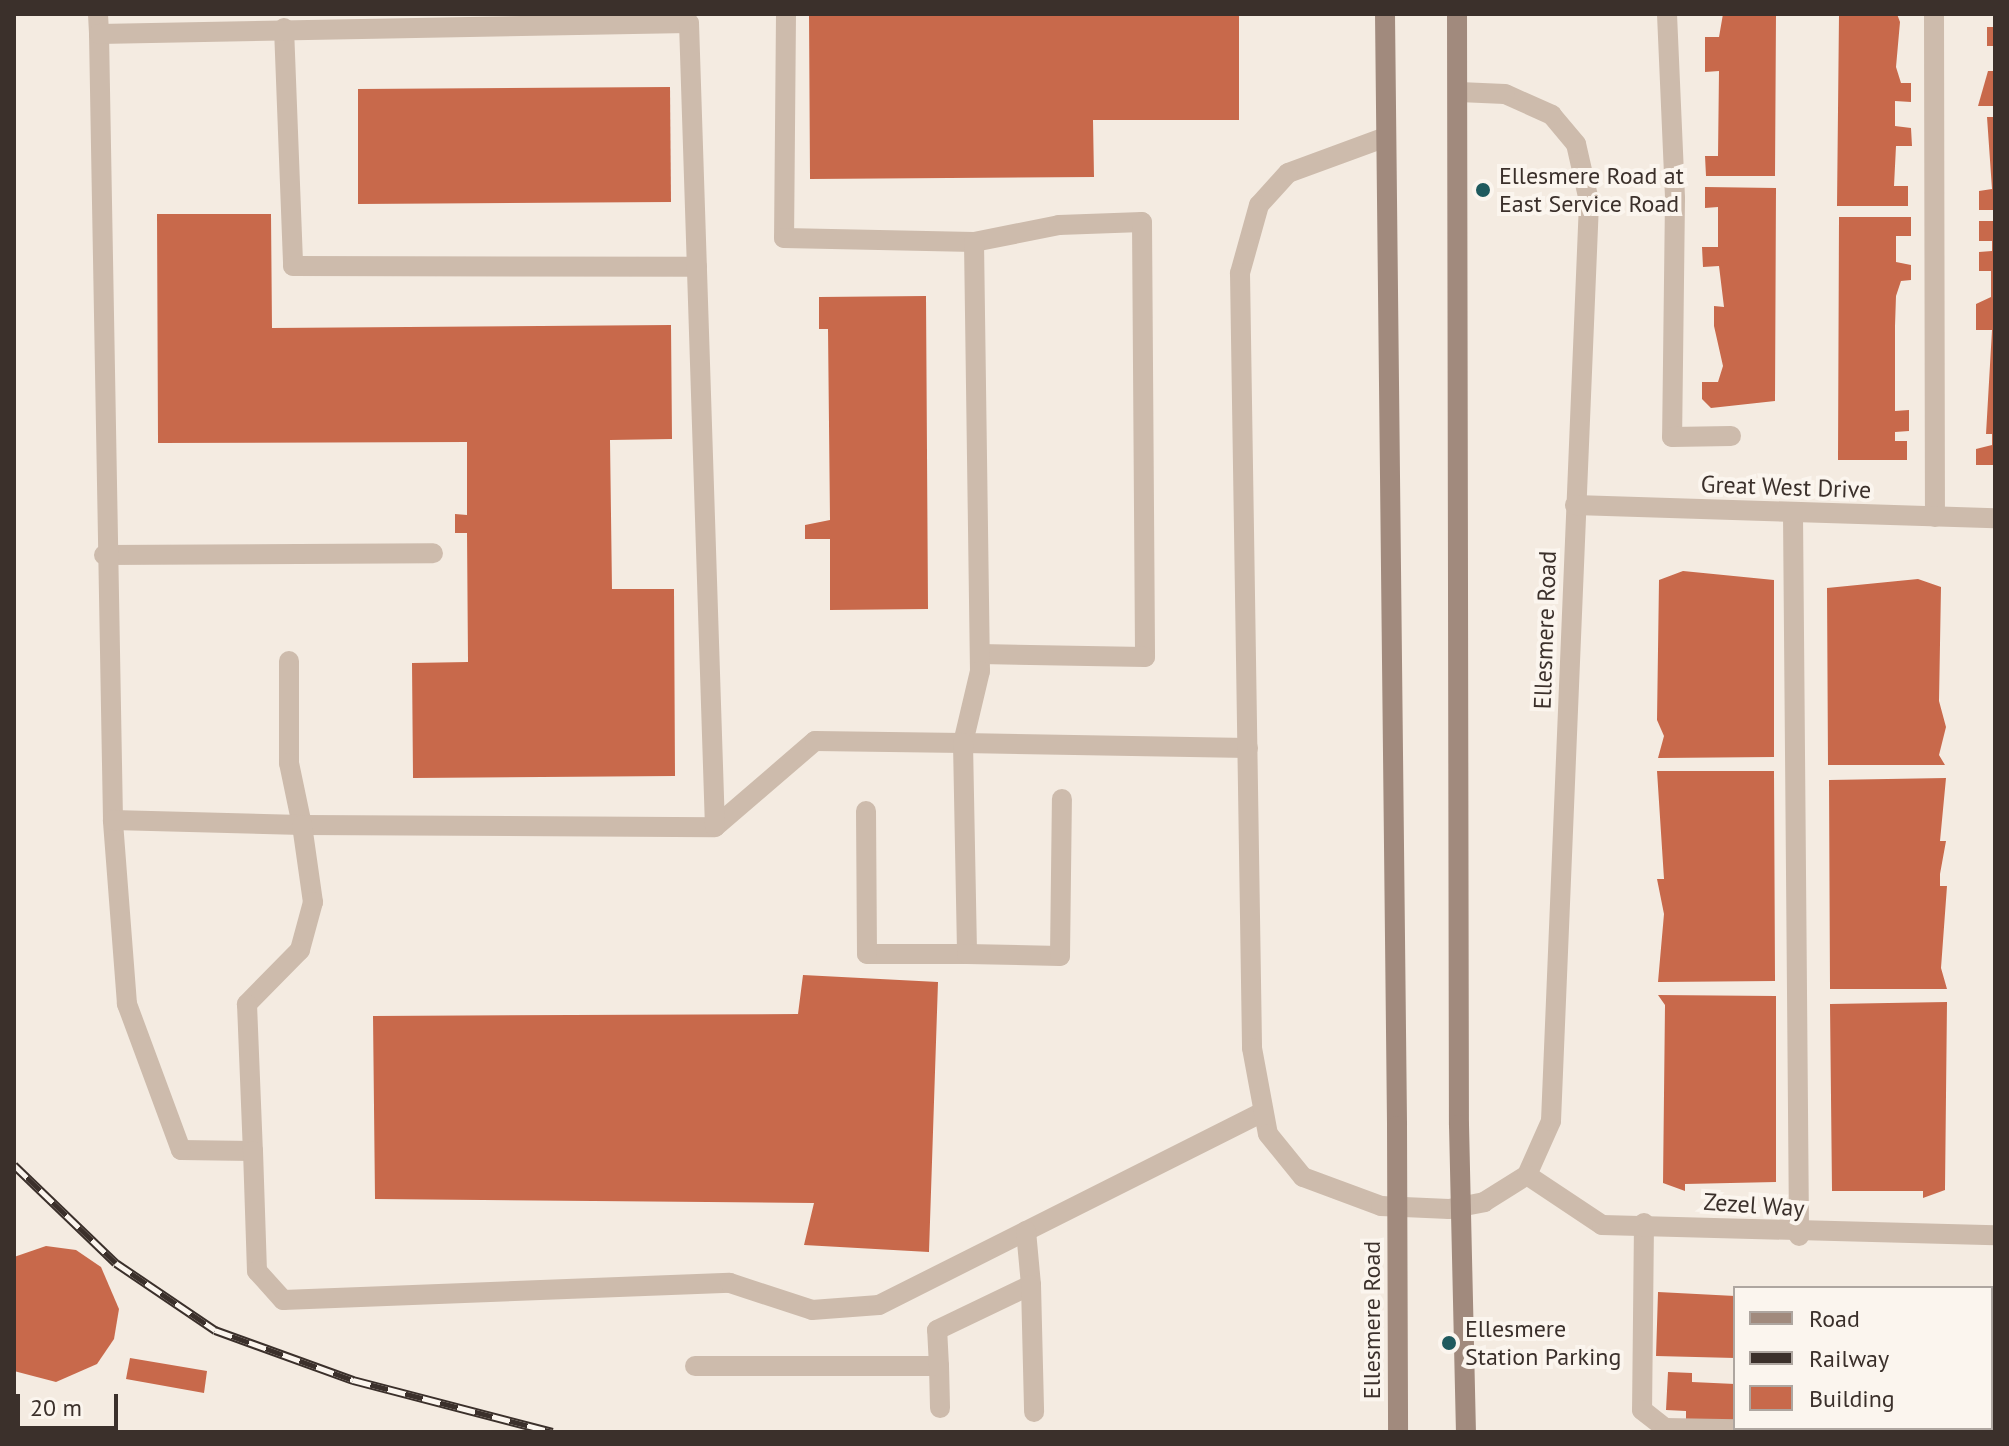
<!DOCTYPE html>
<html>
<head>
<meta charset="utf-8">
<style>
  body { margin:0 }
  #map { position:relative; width:2009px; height:1446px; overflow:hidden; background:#f4ebe1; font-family:"PT Sans",sans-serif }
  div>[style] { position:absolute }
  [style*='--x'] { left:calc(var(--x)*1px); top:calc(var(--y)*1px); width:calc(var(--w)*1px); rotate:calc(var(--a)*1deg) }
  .building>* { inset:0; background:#c8694b }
  .lane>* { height:20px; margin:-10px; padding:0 10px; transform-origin:10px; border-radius:10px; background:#cdbbac }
  .street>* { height:20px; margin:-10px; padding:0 10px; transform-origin:10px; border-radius:10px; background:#cdbbac }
  .secondary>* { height:20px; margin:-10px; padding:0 10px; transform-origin:10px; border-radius:10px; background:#a18a7d }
  .rail>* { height:9px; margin-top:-4.5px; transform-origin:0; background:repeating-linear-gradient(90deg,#fbf5ee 0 18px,#3b302b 0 36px); box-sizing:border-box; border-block:2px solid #3b302b }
  .secondary-bridge>* { height:20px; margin:-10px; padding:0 10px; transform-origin:10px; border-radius:10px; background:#a18a7d }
  .dots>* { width:22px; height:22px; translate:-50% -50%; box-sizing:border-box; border:4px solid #fbf5ee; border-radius:50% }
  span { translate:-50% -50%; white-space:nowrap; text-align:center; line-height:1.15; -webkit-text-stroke:8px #fbf5ee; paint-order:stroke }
  .poi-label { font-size:24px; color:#3b302b }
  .left { translate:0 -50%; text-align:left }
  .street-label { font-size:24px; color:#3b302b }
  .frame { position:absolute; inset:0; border:16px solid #3b302b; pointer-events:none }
  .legend { position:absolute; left:1733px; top:1286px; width:260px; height:144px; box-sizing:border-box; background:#fbf5ee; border:2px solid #aea6a0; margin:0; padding:10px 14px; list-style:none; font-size:24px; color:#3b302b }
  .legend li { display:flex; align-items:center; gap:16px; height:40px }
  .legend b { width:40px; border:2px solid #aea6a0 }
  .scale { position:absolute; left:16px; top:1394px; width:102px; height:36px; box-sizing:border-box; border:4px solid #3b302b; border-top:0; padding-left:10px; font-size:24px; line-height:28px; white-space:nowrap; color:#3b302b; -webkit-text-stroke:6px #fbf5ee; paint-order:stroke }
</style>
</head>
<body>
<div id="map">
  <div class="building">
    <div style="clip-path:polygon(809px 14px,1239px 14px,1239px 120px,1093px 120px,1094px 177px,810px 179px)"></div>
    <div style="clip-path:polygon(1723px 14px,1776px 14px,1775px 176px,1706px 176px,1705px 156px,1718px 156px,1719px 71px,1705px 72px,1705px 37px,1719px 37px)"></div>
    <div style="clip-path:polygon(1839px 14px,1897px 14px,1900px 22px,1896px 67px,1901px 83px,1911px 83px,1911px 102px,1895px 101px,1895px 126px,1911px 128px,1912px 146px,1896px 146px,1894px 186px,1908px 186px,1908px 206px,1837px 206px)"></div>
    <div style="clip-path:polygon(1987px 27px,1995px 27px,1995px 46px,1987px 46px)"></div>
    <div style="clip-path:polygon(1988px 71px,1995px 71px,1995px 106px,1978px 106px)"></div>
    <div style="clip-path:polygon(670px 87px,671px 202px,358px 204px,358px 89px)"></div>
    <div style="clip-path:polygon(1987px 117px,1995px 117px,1995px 210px,1979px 210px,1979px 191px,1992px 189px)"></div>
    <div style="clip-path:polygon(1705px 187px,1776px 188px,1775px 401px,1711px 408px,1702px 399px,1702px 382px,1718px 382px,1723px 366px,1714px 326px,1714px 306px,1724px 307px,1719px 266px,1703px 267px,1702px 247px,1718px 247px,1718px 207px,1705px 208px)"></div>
    <div style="clip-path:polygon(157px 214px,271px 214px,272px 328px,671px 325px,672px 439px,610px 440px,612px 589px,674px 589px,675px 776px,413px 778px,412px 663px,468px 662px,467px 533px,455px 533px,455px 514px,467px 515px,467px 442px,158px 443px)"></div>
    <div style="clip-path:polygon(1839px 217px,1911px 217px,1911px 236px,1896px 236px,1896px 262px,1911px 265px,1911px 280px,1901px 281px,1896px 296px,1895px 326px,1895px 411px,1909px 410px,1909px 431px,1895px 432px,1895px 441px,1907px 441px,1907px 460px,1838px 460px)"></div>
    <div style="clip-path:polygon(1979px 221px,1995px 221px,1995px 465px,1976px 465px,1976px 449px,1992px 445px,1992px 434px,1986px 434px,1992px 330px,1976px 330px,1976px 304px,1991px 297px,1991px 271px,1979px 271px,1979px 252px,1992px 251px,1992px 241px,1979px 241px)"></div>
    <div style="clip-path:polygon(926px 296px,928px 609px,830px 610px,830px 539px,805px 539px,805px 525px,830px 520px,828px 329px,819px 329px,819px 297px)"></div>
    <div style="clip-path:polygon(1683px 571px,1774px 580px,1774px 757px,1658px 758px,1664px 736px,1657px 720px,1659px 580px)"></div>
    <div style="clip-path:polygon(1918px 579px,1941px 587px,1939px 701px,1946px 727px,1939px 755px,1945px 765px,1828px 765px,1827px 588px)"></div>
    <div style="clip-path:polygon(1657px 771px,1774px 771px,1775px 981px,1658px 982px,1664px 914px,1657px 879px,1664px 879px)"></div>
    <div style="clip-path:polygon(1946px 778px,1940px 841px,1946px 841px,1940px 874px,1940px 886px,1947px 886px,1941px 968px,1947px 989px,1830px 989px,1829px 780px)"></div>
    <div style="clip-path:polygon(803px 975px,938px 982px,929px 1252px,804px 1245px,814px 1203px,375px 1199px,373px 1016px,798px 1014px)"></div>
    <div style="clip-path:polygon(1658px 995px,1776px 996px,1776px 1182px,1685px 1184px,1685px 1191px,1663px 1183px,1665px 1005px)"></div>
    <div style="clip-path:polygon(1947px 1002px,1945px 1190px,1923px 1198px,1923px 1191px,1832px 1191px,1830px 1004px)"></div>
    <div style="clip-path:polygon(46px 1246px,76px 1250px,101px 1267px,119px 1309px,114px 1339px,97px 1364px,56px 1382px,14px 1371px,14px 1257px)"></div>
    <div style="clip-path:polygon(1658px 1292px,1735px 1296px,1735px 1358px,1656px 1356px)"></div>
    <div style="clip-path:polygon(1991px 1301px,1995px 1301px,1995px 1362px,1991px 1362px)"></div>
    <div style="clip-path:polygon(130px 1358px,207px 1371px,204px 1393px,126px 1379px)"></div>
    <div style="clip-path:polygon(1668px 1372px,1692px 1373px,1692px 1382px,1735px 1384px,1735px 1421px,1686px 1420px,1686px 1411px,1666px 1410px)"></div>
    <div style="clip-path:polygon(1991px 1389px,1995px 1389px,1995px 1426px,1991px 1426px)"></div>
  </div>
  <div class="lane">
    <div style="--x:98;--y:14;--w:20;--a:87"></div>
    <div style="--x:786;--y:14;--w:224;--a:90.5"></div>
    <div style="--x:784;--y:238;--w:190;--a:1.2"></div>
    <div style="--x:974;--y:242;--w:87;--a:-11.3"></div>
    <div style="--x:1059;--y:225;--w:83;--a:-2.1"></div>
    <div style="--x:1142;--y:222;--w:435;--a:89.6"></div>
    <div style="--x:1145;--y:657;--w:165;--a:-179"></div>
    <div style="--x:1667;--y:14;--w:185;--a:87.5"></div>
    <div style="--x:1675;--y:199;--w:238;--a:90.7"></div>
    <div style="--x:1672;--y:437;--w:59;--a:-1"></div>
    <div style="--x:1934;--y:14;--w:503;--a:89.89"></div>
    <div style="--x:284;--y:28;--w:238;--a:87.8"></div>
    <div style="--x:293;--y:266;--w:404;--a:0.1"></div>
    <div style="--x:974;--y:242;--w:429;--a:89.2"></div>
    <div style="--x:980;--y:671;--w:74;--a:103.3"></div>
    <div style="--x:963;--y:743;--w:285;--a:1"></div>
    <div style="--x:1793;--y:514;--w:722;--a:89.52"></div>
    <div style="--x:104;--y:555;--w:329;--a:-0.3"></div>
    <div style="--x:289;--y:661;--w:102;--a:90"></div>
    <div style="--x:289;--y:763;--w:63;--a:78.2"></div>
    <div style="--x:302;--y:825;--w:413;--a:0.3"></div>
    <div style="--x:715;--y:827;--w:132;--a:-40.7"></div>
    <div style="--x:815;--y:741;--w:148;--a:0.8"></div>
    <div style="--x:963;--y:743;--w:211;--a:88.9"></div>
    <div style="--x:967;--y:954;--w:100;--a:180"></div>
    <div style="--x:867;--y:954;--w:143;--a:-90.4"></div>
    <div style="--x:113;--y:820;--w:786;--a:-91.02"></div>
    <div style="--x:99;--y:34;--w:590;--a:-1.07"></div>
    <div style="--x:689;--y:23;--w:804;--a:88.15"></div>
    <div style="--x:967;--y:954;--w:93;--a:1.2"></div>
    <div style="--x:1060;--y:956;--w:157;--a:-89.3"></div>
    <div style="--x:253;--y:1151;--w:72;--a:-179.2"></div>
    <div style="--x:181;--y:1150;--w:156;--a:-110.3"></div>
    <div style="--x:127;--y:1004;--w:185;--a:-94.4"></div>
    <div style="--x:113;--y:820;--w:189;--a:1.5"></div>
    <div style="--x:302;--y:825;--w:78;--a:81.9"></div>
    <div style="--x:313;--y:902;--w:50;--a:105.2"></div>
    <div style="--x:300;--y:950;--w:76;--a:134.5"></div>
    <div style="--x:247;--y:1004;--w:147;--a:87.7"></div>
    <div style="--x:253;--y:1151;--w:120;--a:88.1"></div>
    <div style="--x:257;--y:1271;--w:39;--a:48"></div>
    <div style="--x:283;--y:1300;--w:447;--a:-2.2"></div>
    <div style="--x:730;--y:1283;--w:86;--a:18.2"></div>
    <div style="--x:812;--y:1310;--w:67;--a:-4.3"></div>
    <div style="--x:879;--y:1305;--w:428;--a:-26.7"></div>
    <div style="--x:1644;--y:1223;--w:187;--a:90.6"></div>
    <div style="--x:1642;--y:1410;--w:29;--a:38"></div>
    <div style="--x:1665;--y:1428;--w:233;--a:1"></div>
    <div style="--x:1026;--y:1231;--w:54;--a:84.7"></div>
    <div style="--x:695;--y:1366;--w:244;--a:0"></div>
    <div style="--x:939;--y:1366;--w:42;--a:88.6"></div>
    <div style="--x:939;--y:1366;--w:36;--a:-93"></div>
    <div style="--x:937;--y:1330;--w:104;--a:-25.6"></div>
    <div style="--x:1031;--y:1285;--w:127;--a:88.6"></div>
  </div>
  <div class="street">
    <div style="--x:1386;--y:137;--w:104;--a:159.8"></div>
    <div style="--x:1288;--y:173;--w:43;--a:132.2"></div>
    <div style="--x:1259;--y:205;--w:71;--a:105.6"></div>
    <div style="--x:1240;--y:273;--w:775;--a:89.11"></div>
    <div style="--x:1252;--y:1048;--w:87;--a:79.5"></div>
    <div style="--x:1268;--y:1134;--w:55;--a:50.9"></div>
    <div style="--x:1303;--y:1177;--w:83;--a:20.4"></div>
    <div style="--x:1381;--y:1206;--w:68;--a:2.5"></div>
    <div style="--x:1449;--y:1209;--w:36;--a:-11"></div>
    <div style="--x:1484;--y:1202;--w:51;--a:-32.1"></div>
    <div style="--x:1527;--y:1175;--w:59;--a:-66"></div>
    <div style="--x:1551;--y:1121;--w:921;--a:-87.63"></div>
    <div style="--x:1589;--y:201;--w:58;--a:-102.8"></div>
    <div style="--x:1576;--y:144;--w:38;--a:-130"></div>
    <div style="--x:1552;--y:115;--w:51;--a:-155.9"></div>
    <div style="--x:1505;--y:94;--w:46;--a:-177.5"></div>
    <div style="--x:1575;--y:505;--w:420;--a:1.8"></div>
    <div style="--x:1527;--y:1175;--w:90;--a:33.7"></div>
    <div style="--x:1602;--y:1225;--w:393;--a:1.5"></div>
  </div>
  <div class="secondary">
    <div style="--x:1385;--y:14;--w:1112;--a:89.38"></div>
    <div style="--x:1457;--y:14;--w:1111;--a:89.9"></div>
  </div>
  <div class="rail">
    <div style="--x:14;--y:1165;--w:141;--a:43.9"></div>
    <div style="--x:116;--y:1263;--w:120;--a:34.1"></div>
    <div style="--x:215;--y:1330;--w:147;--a:19.9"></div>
    <div style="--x:353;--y:1380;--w:206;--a:14.6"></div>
  </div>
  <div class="secondary-bridge">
    <div style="--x:1459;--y:1125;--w:307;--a:88.7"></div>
    <div style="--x:1397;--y:1126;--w:306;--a:89.8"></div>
  </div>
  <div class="dots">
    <div style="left:1483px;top:190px;background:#1f5a5e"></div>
    <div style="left:1449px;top:1343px;background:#1f5a5e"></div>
  </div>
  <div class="poi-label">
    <span class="left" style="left:1499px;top:190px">Ellesmere Road at<br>East Service Road</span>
    <span class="left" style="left:1465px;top:1343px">Ellesmere<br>Station Parking</span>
  </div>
  <div class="street-label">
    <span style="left:1786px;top:487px;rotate:2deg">Great West Drive</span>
    <span style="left:1545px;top:630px;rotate:-88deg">Ellesmere Road</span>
    <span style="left:1754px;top:1205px;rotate:4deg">Zezel Way</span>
    <span style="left:1372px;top:1320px;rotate:-90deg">Ellesmere Road</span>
  </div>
  <div class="frame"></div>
  <ul class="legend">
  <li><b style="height:10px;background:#a18a7d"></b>Road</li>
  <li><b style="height:10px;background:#3b302b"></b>Railway</li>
  <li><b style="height:22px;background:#c8694b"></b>Building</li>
  </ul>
  <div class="scale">20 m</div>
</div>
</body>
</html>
